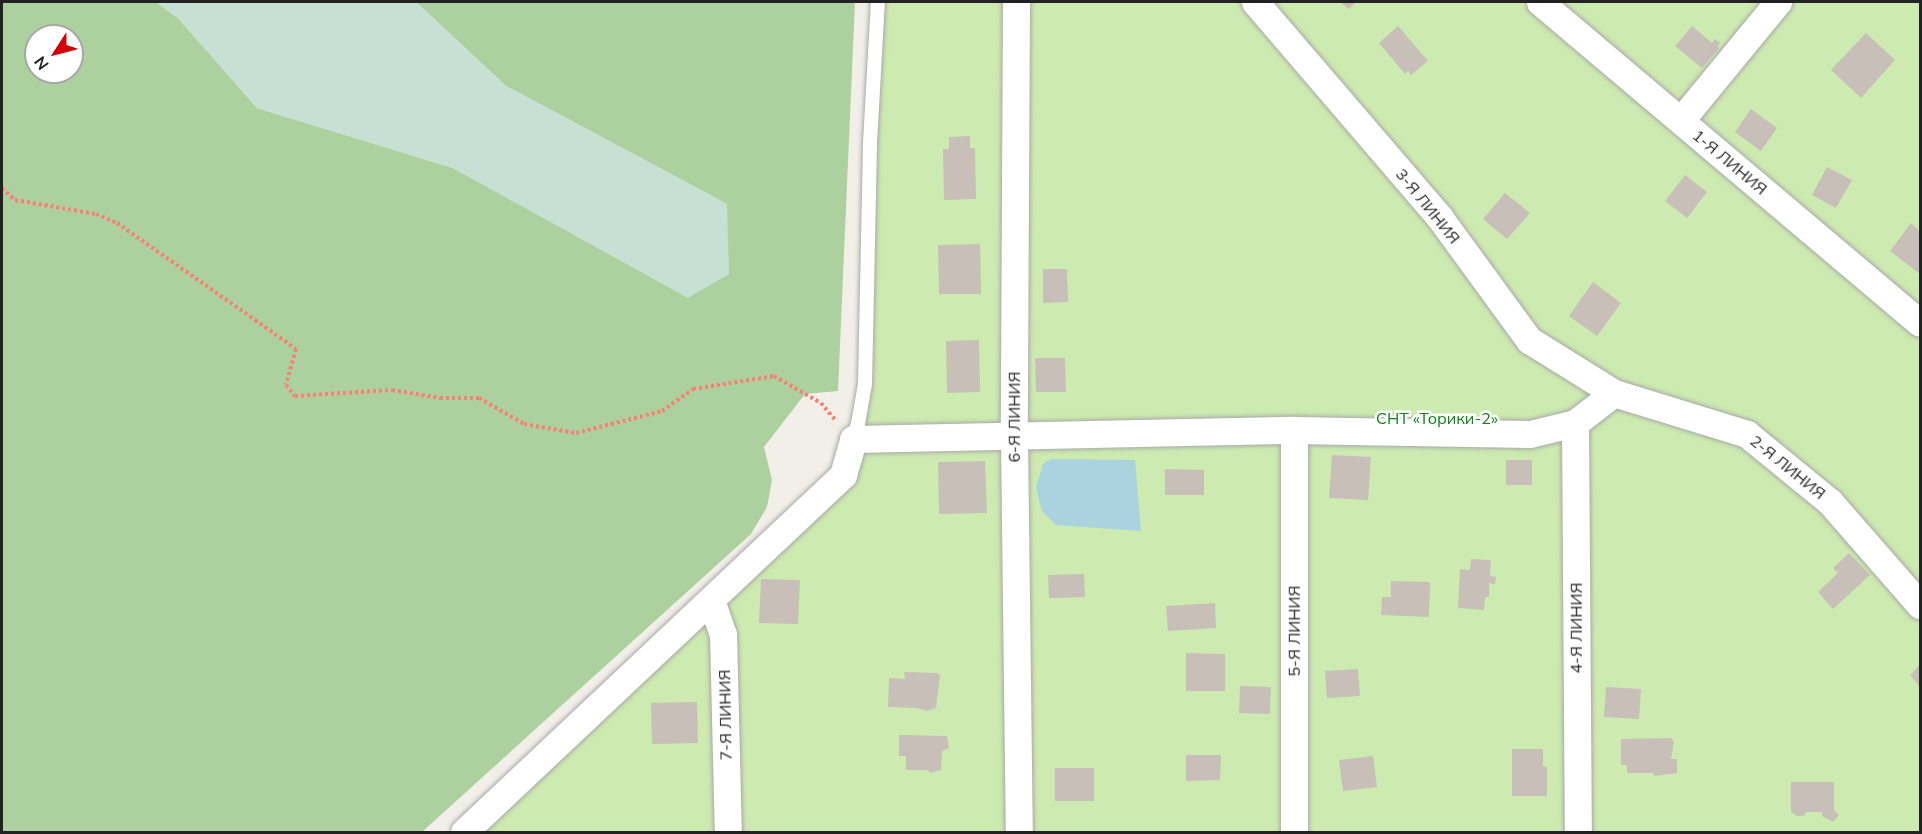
<!DOCTYPE html>
<html>
<head>
<meta charset="utf-8">
<style>
  body { margin:0 }
  #map { position:relative; width:1922px; height:834px; overflow:hidden; background:#f2efe9; font-family:Mulish,sans-serif }
  div>[style] { position:absolute }
  [style*='--x'] { left:calc(var(--x)*1px); top:calc(var(--y)*1px); width:calc(var(--w)*1px); rotate:calc(var(--a)*1deg) }
  .grass>* { inset:0; background:#cdebb0 }
  .forest>* { inset:0; background:#add19e }
  .wetland>* { inset:0; background:#c6e0d4 }
  .water>* { inset:0; background:#aad3df }
  .building>* { inset:0; background:#c7bfb8 }
  .path>* { height:4px; margin-top:-2px; transform-origin:0; background:repeating-linear-gradient(90deg,#fa8072 0 3px,transparent 0 6px) }
  .roads { filter:drop-shadow(0 0 2px #a9a9a9) drop-shadow(0 0 2px #a9a9a9) }
  .service>* { height:14px; margin:-7px; padding:0 7px; transform-origin:7px; border-radius:7px; background:#fff }
  .minor>* { height:27px; margin:-13.5px; padding:0 13.5px; transform-origin:13.5px; border-radius:13.5px; background:#fff }
  span { translate:-50% -50%; white-space:nowrap; text-align:center; line-height:1.15; -webkit-text-stroke:5px #fff; paint-order:stroke }
  .street-label { font-size:16px; color:#222 }
  .park-label { font-size:16px; color:#0c8416 }
  .frame { position:absolute; inset:0; border:3px solid #222; pointer-events:none }
  .north { position:absolute; left:24px; top:24px; width:60px; height:60px; box-sizing:border-box; background:#fff; border:2px solid #a7a7a7; border-radius:50%; rotate:234deg; font-size:16px; font-weight:700; line-height:24px; text-align:center; color:#222 }
  .north::after { content:''; display:block; margin:auto; width:21px; height:27px; background:#d40000; clip-path:polygon(50% 0,100% 100%,50% 72%,0 100%) }
</style>
</head>
<body>
<div id="map">
  <div class="grass">
    <div style="clip-path:polygon(878px 2px,1920px 2px,1920px 832px,464px 832px,843px 475px,858px 424px)"></div>
  </div>
  <div class="forest">
    <div style="clip-path:polygon(evenodd,2px 2px,156px 2px,178px 18px,257px 108px,453px 168px,688px 297px,727px 204px,506px 86px,416px 2px,855px 2px,838px 391px,805px 394px,764px 447px,772px 480px,767px 507px,751px 534px,422px 832px,2px 832px,2px 2px,36px 36px,72px 36px,72px 72px,36px 72px,36px 36px)"></div>
  </div>
  <div class="wetland">
    <div style="clip-path:polygon(156px 2px,416px 2px,506px 86px,727px 204px,729px 274px,688px 298px,453px 168px,257px 108px,178px 18px)"></div>
  </div>
  <div class="water">
    <div style="clip-path:polygon(1051px 459px,1135px 460px,1141px 531px,1056px 525px,1042px 511px,1036px 487px,1043px 464px)"></div>
  </div>
  <div class="building">
    <div style="clip-path:polygon(1340px 2px,1356px 2px,1349px 9px)"></div>
    <div style="clip-path:polygon(1398px 26px,1428px 61px,1411px 75px,1408px 71px,1405px 74px,1379px 43px)"></div>
    <div style="clip-path:polygon(1692px 26px,1712px 43px,1715px 39px,1720px 43px,1717px 47px,1719px 48px,1702px 68px,1675px 46px)"></div>
    <div style="clip-path:polygon(1866px 33px,1895px 60px,1861px 98px,1831px 70px)"></div>
    <div style="clip-path:polygon(1751px 109px,1777px 128px,1761px 151px,1735px 132px)"></div>
    <div style="clip-path:polygon(970px 136px,970px 148px,975px 148px,976px 199px,944px 200px,943px 149px,949px 149px,949px 137px)"></div>
    <div style="clip-path:polygon(1827px 167px,1852px 180px,1836px 208px,1812px 195px)"></div>
    <div style="clip-path:polygon(1685px 175px,1707px 192px,1687px 218px,1665px 201px)"></div>
    <div style="clip-path:polygon(1505px 193px,1530px 213px,1507px 239px,1483px 219px)"></div>
    <div style="clip-path:polygon(1911px 223px,1920px 231px,1920px 274px,1890px 251px)"></div>
    <div style="clip-path:polygon(980px 244px,981px 294px,939px 294px,938px 245px)"></div>
    <div style="clip-path:polygon(1043px 269px,1067px 269px,1068px 302px,1043px 303px)"></div>
    <div style="clip-path:polygon(1593px 282px,1621px 303px,1597px 336px,1569px 316px)"></div>
    <div style="clip-path:polygon(979px 340px,980px 392px,947px 393px,946px 341px)"></div>
    <div style="clip-path:polygon(1035px 358px,1065px 358px,1066px 392px,1036px 392px)"></div>
    <div style="clip-path:polygon(1332px 455px,1371px 457px,1368px 500px,1329px 498px)"></div>
    <div style="clip-path:polygon(1506px 460px,1532px 460px,1532px 485px,1506px 485px)"></div>
    <div style="clip-path:polygon(985px 461px,987px 513px,939px 514px,938px 462px)"></div>
    <div style="clip-path:polygon(1165px 469px,1204px 470px,1204px 495px,1165px 495px)"></div>
    <div style="clip-path:polygon(1849px 553px,1870px 575px,1833px 609px,1818px 592px,1838px 573px,1833px 568px)"></div>
    <div style="clip-path:polygon(1471px 559px,1491px 560px,1490px 576px,1496px 577px,1495px 584px,1489px 583px,1489px 597px,1485px 597px,1484px 610px,1458px 608px,1460px 569px,1470px 570px)"></div>
    <div style="clip-path:polygon(1084px 574px,1085px 597px,1049px 598px,1048px 575px)"></div>
    <div style="clip-path:polygon(761px 579px,800px 580px,798px 624px,759px 623px)"></div>
    <div style="clip-path:polygon(1391px 581px,1430px 582px,1429px 617px,1381px 615px,1382px 597px,1391px 597px)"></div>
    <div style="clip-path:polygon(1215px 603px,1216px 628px,1168px 631px,1166px 606px)"></div>
    <div style="clip-path:polygon(1186px 653px,1225px 654px,1225px 691px,1186px 691px)"></div>
    <div style="clip-path:polygon(1920px 665px,1920px 687px,1910px 675px)"></div>
    <div style="clip-path:polygon(1358px 669px,1360px 696px,1327px 698px,1325px 671px)"></div>
    <div style="clip-path:polygon(904px 672px,937px 673px,940px 675px,936px 708px,927px 711px,917px 708px,888px 707px,889px 678px,905px 679px)"></div>
    <div style="clip-path:polygon(1240px 686px,1271px 687px,1270px 714px,1239px 713px)"></div>
    <div style="clip-path:polygon(1606px 687px,1641px 689px,1639px 719px,1604px 717px)"></div>
    <div style="clip-path:polygon(697px 702px,698px 743px,652px 744px,651px 703px)"></div>
    <div style="clip-path:polygon(899px 735px,947px 736px,949px 748px,942px 751px,941px 770px,930px 773px,928px 770px,906px 770px,906px 756px,899px 756px)"></div>
    <div style="clip-path:polygon(1671px 738px,1674px 742px,1671px 759px,1677px 759px,1677px 773px,1655px 776px,1653px 773px,1627px 773px,1627px 765px,1621px 765px,1621px 739px)"></div>
    <div style="clip-path:polygon(1512px 749px,1543px 749px,1543px 766px,1547px 767px,1547px 796px,1512px 796px)"></div>
    <div style="clip-path:polygon(1186px 755px,1221px 755px,1220px 780px,1186px 781px)"></div>
    <div style="clip-path:polygon(1373px 756px,1377px 787px,1343px 791px,1339px 760px)"></div>
    <div style="clip-path:polygon(1055px 768px,1094px 768px,1094px 801px,1055px 801px)"></div>
    <div style="clip-path:polygon(1791px 782px,1834px 782px,1834px 810px,1839px 815px,1833px 822px,1822px 816px,1822px 812px,1806px 812px,1804px 816px,1797px 816px,1791px 812px)"></div>
  </div>
  <div class="path">
    <div style="--x:2;--y:188;--w:18;--a:43"></div>
    <div style="--x:15;--y:200;--w:82;--a:9.8"></div>
    <div style="--x:96;--y:214;--w:23;--a:23"></div>
    <div style="--x:117;--y:223;--w:169;--a:35.1"></div>
    <div style="--x:255;--y:320;--w:50;--a:35.3"></div>
    <div style="--x:296;--y:349;--w:37;--a:106"></div>
    <div style="--x:286;--y:385;--w:14;--a:51"></div>
    <div style="--x:295;--y:396;--w:97;--a:-3.5"></div>
    <div style="--x:392;--y:390;--w:49;--a:9.5"></div>
    <div style="--x:440;--y:398;--w:39;--a:0"></div>
    <div style="--x:479;--y:398;--w:52;--a:30"></div>
    <div style="--x:524;--y:424;--w:53;--a:9.8"></div>
    <div style="--x:576;--y:433;--w:89;--a:-14.3"></div>
    <div style="--x:662;--y:411;--w:38;--a:-35"></div>
    <div style="--x:693;--y:389;--w:82;--a:-9.1"></div>
    <div style="--x:774;--y:376;--w:54;--a:29.9"></div>
    <div style="--x:821;--y:403;--w:23;--a:50"></div>
  </div>
  <div class="roads">
    <div class="service">
      <div style="--x:853;--y:439;--w:16;--a:-72"></div>
      <div style="--x:858;--y:424;--w:41;--a:-80.1"></div>
      <div style="--x:865;--y:384;--w:241;--a:-88.8"></div>
      <div style="--x:870;--y:143;--w:141;--a:-86.8"></div>
    </div>
    <div class="minor">
      <div style="--x:1016;--y:2;--w:436;--a:90.3"></div>
      <div style="--x:1014;--y:438;--w:394;--a:89.3"></div>
      <div style="--x:1255;--y:2;--w:284;--a:49.4"></div>
      <div style="--x:1440;--y:218;--w:151;--a:53.9"></div>
      <div style="--x:1529;--y:340;--w:100;--a:31.9"></div>
      <div style="--x:1614;--y:393;--w:139;--a:17.1"></div>
      <div style="--x:1747;--y:434;--w:107;--a:39.3"></div>
      <div style="--x:1830;--y:502;--w:137;--a:48.9"></div>
      <div style="--x:1540;--y:2;--w:497;--a:40.2"></div>
      <div style="--x:1681;--y:120;--w:153;--a:-50.6"></div>
      <div style="--x:1575;--y:423;--w:409;--a:89.6"></div>
      <div style="--x:711;--y:600;--w:36;--a:71"></div>
      <div style="--x:723;--y:634;--w:198;--a:88.6"></div>
      <div style="--x:464;--y:832;--w:521;--a:-43.29"></div>
      <div style="--x:843;--y:475;--w:37;--a:-74"></div>
      <div style="--x:853;--y:439;--w:441;--a:-1.2"></div>
      <div style="--x:1294;--y:430;--w:236;--a:1"></div>
      <div style="--x:1530;--y:434;--w:46;--a:-13.7"></div>
      <div style="--x:1575;--y:423;--w:49;--a:-37.6"></div>
      <div style="--x:1294;--y:832;--w:402;--a:-90"></div>
    </div>
  </div>
  <div class="street-label">
    <span style="left:1730px;top:162px;rotate:40deg">1-Я ЛИНИЯ</span>
    <span style="left:1428px;top:206px;rotate:51deg">3-Я ЛИНИЯ</span>
    <span style="left:1014px;top:417px;rotate:-90deg">6-Я ЛИНИЯ</span>
    <span style="left:1788px;top:467px;rotate:39deg">2-Я ЛИНИЯ</span>
    <span style="left:1576px;top:628px;rotate:-90deg">4-Я ЛИНИЯ</span>
    <span style="left:1294px;top:631px;rotate:-90deg">5-Я ЛИНИЯ</span>
    <span style="left:725px;top:715px;rotate:-91deg">7-Я ЛИНИЯ</span>
  </div>
  <div class="park-label">
    <span style="left:1437px;top:418px">СНТ «Торики-2»</span>
  </div>
  <div class="frame"></div>
  <div class="north">N</div>
</div>
</body>
</html>
